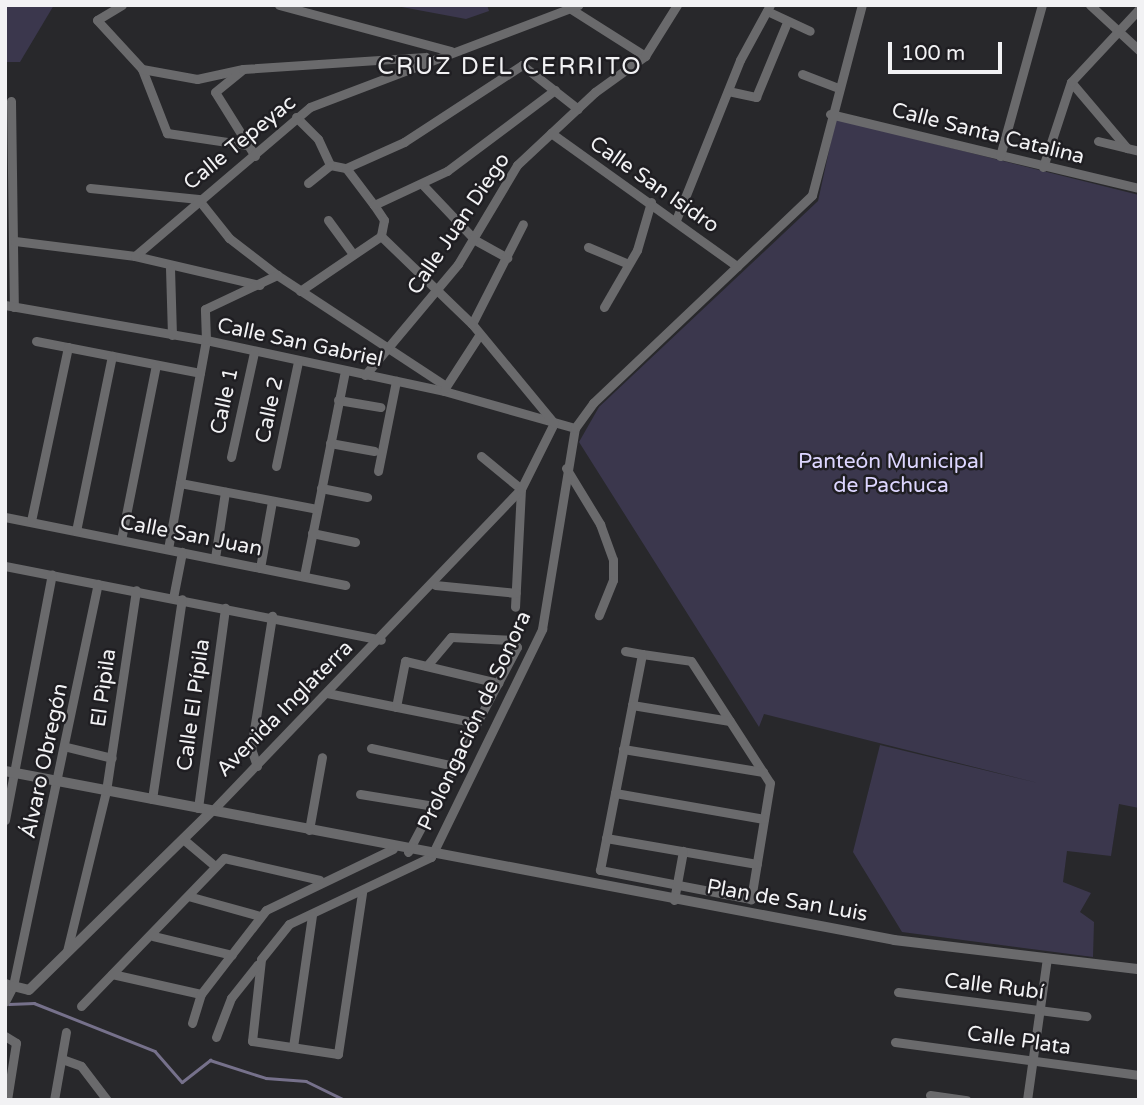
<!DOCTYPE html>
<html>
<head>
<meta charset="utf-8">
<style>
  body { margin:0 }
  #map { position:relative; width:1144px; height:1105px; overflow:hidden; background:#28282b; font-family:"Varela Round",sans-serif }
  div>[style] { position:absolute }
  [style*='--x'] { left:calc(var(--x)*1px); top:calc(var(--y)*1px); width:calc(var(--w)*1px); rotate:calc(var(--a)*1deg) }
  .green>* { inset:0; background:#3b374d }
  .stream>* { height:2.5px; margin:-1.25px; padding:0 1.25px; transform-origin:1.25px; border-radius:1.25px; background:#76718b }
  .minor>* { height:9px; margin:-4.5px; padding:0 4.5px; transform-origin:4.5px; border-radius:4.5px; background:#6a6a6c }
  .tertiary>* { height:10px; margin:-5px; padding:0 5px; transform-origin:5px; border-radius:5px; background:#6a6a6c }
  span { translate:-50% -50%; white-space:nowrap; text-align:center; line-height:1.15; -webkit-text-stroke:5px #1f1e22; paint-order:stroke }
  .street-label { font-size:21px; color:#f2f2f4 }
  .park-label { font-size:21px; color:#ddd6ff }
  .quarter-label { font-size:24px; color:#f2f2f4; letter-spacing:2px }
  .frame { position:absolute; inset:0; border:7px solid #f2f2f4; pointer-events:none }
  .scale { position:absolute; left:888px; top:42px; width:114px; height:32px; box-sizing:border-box; border:4px solid #f2f2f4; border-top:0; padding-left:9px; font-size:21px; line-height:24px; white-space:nowrap; color:#f2f2f4; -webkit-text-stroke:5px #1f1e22; paint-order:stroke }
</style>
</head>
<body>
<div id="map">
  <div class="green">
    <div style="clip-path:polygon(5px 5px,54px 5px,20px 62px,5px 62px)"></div>
    <div style="clip-path:polygon(391px 5px,487px 5px,489px 11px,466px 19px)"></div>
    <div style="clip-path:polygon(836px 119px,1139px 195px,1139px 808px,1119px 804px,1111px 856px,1067px 851px,1063px 882px,1091px 893px,1080px 912px,1094px 922px,1093px 957px,902px 932px,853px 852px,880px 745px,1038px 783px,764px 714px,759px 727px,579px 442px,599px 407px,818px 201px)"></div>
  </div>
  <div class="stream">
    <div style="--x:9;--y:1004;--w:25;--a:-2"></div>
    <div style="--x:34;--y:1003;--w:130;--a:21.6"></div>
    <div style="--x:155;--y:1051;--w:41;--a:48.9"></div>
    <div style="--x:182;--y:1082;--w:36;--a:-38"></div>
    <div style="--x:210;--y:1060;--w:59;--a:17.8"></div>
    <div style="--x:266;--y:1078;--w:40;--a:4.3"></div>
    <div style="--x:306;--y:1081;--w:43;--a:26"></div>
  </div>
  <div class="minor">
    <div style="--x:122;--y:5;--w:29;--a:149"></div>
    <div style="--x:97;--y:20;--w:67;--a:47.4"></div>
    <div style="--x:142;--y:69;--w:69;--a:68.7"></div>
    <div style="--x:167;--y:133;--w:81;--a:8.5"></div>
    <div style="--x:279;--y:5;--w:178;--a:15"></div>
    <div style="--x:1090;--y:5;--w:67;--a:42.6"></div>
    <div style="--x:571;--y:9;--w:88;--a:32.4"></div>
    <div style="--x:767;--y:11;--w:47;--a:24.9"></div>
    <div style="--x:142;--y:69;--w:56;--a:10.3"></div>
    <div style="--x:197;--y:79;--w:47;--a:-12.3"></div>
    <div style="--x:802;--y:74;--w:40;--a:21"></div>
    <div style="--x:1071;--y:82;--w:87;--a:49.7"></div>
    <div style="--x:728;--y:91;--w:29;--a:12"></div>
    <div style="--x:756;--y:97;--w:81;--a:-67.5"></div>
    <div style="--x:11;--y:101;--w:206;--a:89.2"></div>
    <div style="--x:830;--y:114;--w:318;--a:13.5"></div>
    <div style="--x:296;--y:117;--w:31;--a:45"></div>
    <div style="--x:318;--y:139;--w:29;--a:65"></div>
    <div style="--x:551;--y:133;--w:229;--a:35.6"></div>
    <div style="--x:1098;--y:141;--w:42;--a:13.7"></div>
    <div style="--x:255;--y:156;--w:75;--a:-122"></div>
    <div style="--x:215;--y:92;--w:36;--a:-39"></div>
    <div style="--x:243;--y:69;--w:183;--a:-3.8"></div>
    <div style="--x:1000;--y:156;--w:157;--a:-74.5"></div>
    <div style="--x:330;--y:165;--w:16;--a:11"></div>
    <div style="--x:346;--y:168;--w:46;--a:52.9"></div>
    <div style="--x:374;--y:205;--w:18;--a:56"></div>
    <div style="--x:384;--y:220;--w:16;--a:101"></div>
    <div style="--x:1043;--y:167;--w:89;--a:-71.8"></div>
    <div style="--x:1071;--y:82;--w:100;--a:-47"></div>
    <div style="--x:346;--y:168;--w:64;--a:-24.1"></div>
    <div style="--x:404;--y:142;--w:141;--a:-33.1"></div>
    <div style="--x:522;--y:65;--w:71;--a:38.2"></div>
    <div style="--x:308;--y:183;--w:28;--a:-39"></div>
    <div style="--x:422;--y:184;--w:77;--a:46.6"></div>
    <div style="--x:475;--y:240;--w:37;--a:29"></div>
    <div style="--x:90;--y:188;--w:109;--a:5.8"></div>
    <div style="--x:198;--y:199;--w:50;--a:51.5"></div>
    <div style="--x:229;--y:238;--w:61;--a:37.6"></div>
    <div style="--x:277;--y:275;--w:202;--a:33.3"></div>
    <div style="--x:374;--y:205;--w:81;--a:-25"></div>
    <div style="--x:447;--y:171;--w:135;--a:-36.9"></div>
    <div style="--x:328;--y:220;--w:42;--a:53.7"></div>
    <div style="--x:676;--y:220;--w:172;--a:-68.2"></div>
    <div style="--x:740;--y:60;--w:63;--a:-61.4"></div>
    <div style="--x:15;--y:241;--w:121;--a:7.1"></div>
    <div style="--x:135;--y:256;--w:128;--a:13.1"></div>
    <div style="--x:588;--y:247;--w:41;--a:22.8"></div>
    <div style="--x:135;--y:256;--w:230;--a:-40.4"></div>
    <div style="--x:310;--y:107;--w:287;--a:-20.8"></div>
    <div style="--x:170;--y:268;--w:67;--a:88.3"></div>
    <div style="--x:300;--y:291;--w:98;--a:-34.2"></div>
    <div style="--x:5;--y:305;--w:204;--a:9.9"></div>
    <div style="--x:206;--y:340;--w:243;--a:12.1"></div>
    <div style="--x:444;--y:391;--w:136;--a:15.8"></div>
    <div style="--x:604;--y:307;--w:66;--a:-59.9"></div>
    <div style="--x:637;--y:250;--w:50;--a:-73.7"></div>
    <div style="--x:472;--y:324;--w:112;--a:-63"></div>
    <div style="--x:36;--y:341;--w:167;--a:11"></div>
    <div style="--x:365;--y:375;--w:145;--a:-50"></div>
    <div style="--x:458;--y:264;--w:115;--a:-59.2"></div>
    <div style="--x:517;--y:165;--w:107;--a:-43.1"></div>
    <div style="--x:595;--y:92;--w:62;--a:-35.8"></div>
    <div style="--x:645;--y:56;--w:60;--a:-57.9"></div>
    <div style="--x:445;--y:388;--w:64;--a:-57.1"></div>
    <div style="--x:338;--y:400;--w:43;--a:9.5"></div>
    <div style="--x:330;--y:443;--w:45;--a:10.3"></div>
    <div style="--x:481;--y:456;--w:52;--a:39.5"></div>
    <div style="--x:521;--y:489;--w:118;--a:92.9"></div>
    <div style="--x:231;--y:457;--w:107;--a:-77.6"></div>
    <div style="--x:276;--y:466;--w:106;--a:-78.1"></div>
    <div style="--x:566;--y:468;--w:66;--a:58.7"></div>
    <div style="--x:600;--y:524;--w:38;--a:70"></div>
    <div style="--x:613;--y:560;--w:20;--a:90"></div>
    <div style="--x:613;--y:580;--w:38;--a:112"></div>
    <div style="--x:378;--y:471;--w:92;--a:-78.7"></div>
    <div style="--x:180;--y:483;--w:139;--a:10.7"></div>
    <div style="--x:321;--y:488;--w:47;--a:11.1"></div>
    <div style="--x:5;--y:517;--w:347;--a:11.3"></div>
    <div style="--x:31;--y:521;--w:178;--a:-78"></div>
    <div style="--x:76;--y:531;--w:179;--a:-78.4"></div>
    <div style="--x:312;--y:533;--w:44;--a:11.8"></div>
    <div style="--x:121;--y:540;--w:178;--a:-78.7"></div>
    <div style="--x:168;--y:549;--w:212;--a:-79.7"></div>
    <div style="--x:206;--y:340;--w:31;--a:-92"></div>
    <div style="--x:205;--y:309;--w:80;--a:-25.3"></div>
    <div style="--x:215;--y:558;--w:67;--a:-81.4"></div>
    <div style="--x:5;--y:566;--w:383;--a:11.1"></div>
    <div style="--x:260;--y:568;--w:68;--a:-79.8"></div>
    <div style="--x:304;--y:576;--w:210;--a:-78.7"></div>
    <div style="--x:435;--y:585;--w:81;--a:5.6"></div>
    <div style="--x:173;--y:598;--w:47;--a:-78.9"></div>
    <div style="--x:625;--y:651;--w:17;--a:10"></div>
    <div style="--x:642;--y:654;--w:49;--a:8.1"></div>
    <div style="--x:691;--y:661;--w:145;--a:57.1"></div>
    <div style="--x:770;--y:783;--w:118;--a:99.3"></div>
    <div style="--x:751;--y:899;--w:154;--a:-169.1"></div>
    <div style="--x:600;--y:870;--w:220;--a:-79"></div>
    <div style="--x:327;--y:693;--w:153;--a:11.3"></div>
    <div style="--x:632;--y:705;--w:99;--a:9.3"></div>
    <div style="--x:396;--y:707;--w:47;--a:-78.9"></div>
    <div style="--x:405;--y:661;--w:96;--a:13.3"></div>
    <div style="--x:67;--y:747;--w:46;--a:13.7"></div>
    <div style="--x:371;--y:748;--w:86;--a:12.1"></div>
    <div style="--x:623;--y:749;--w:142;--a:9.3"></div>
    <div style="--x:257;--y:766;--w:18;--a:-109"></div>
    <div style="--x:251;--y:749;--w:135;--a:-81"></div>
    <div style="--x:615;--y:793;--w:151;--a:9.9"></div>
    <div style="--x:360;--y:794;--w:75;--a:9.2"></div>
    <div style="--x:152;--y:799;--w:202;--a:-81.5"></div>
    <div style="--x:198;--y:808;--w:202;--a:-82.3"></div>
    <div style="--x:212;--y:811;--w:446;--a:-46.2"></div>
    <div style="--x:521;--y:489;--w:74;--a:-63.4"></div>
    <div style="--x:554;--y:423;--w:129;--a:-129.6"></div>
    <div style="--x:472;--y:324;--w:127;--a:-136"></div>
    <div style="--x:5;--y:820;--w:250;--a:-79.2"></div>
    <div style="--x:309;--y:830;--w:74;--a:-79.9"></div>
    <div style="--x:606;--y:838;--w:153;--a:9.8"></div>
    <div style="--x:183;--y:839;--w:42;--a:40.2"></div>
    <div style="--x:408;--y:852;--w:232;--a:-62"></div>
    <div style="--x:517;--y:647;--w:9;--a:-126"></div>
    <div style="--x:512;--y:640;--w:61;--a:-177.2"></div>
    <div style="--x:451;--y:637;--w:38;--a:130"></div>
    <div style="--x:362;--y:893;--w:163;--a:98.5"></div>
    <div style="--x:338;--y:1054;--w:87;--a:-171.4"></div>
    <div style="--x:252;--y:1041;--w:82;--a:-83.7"></div>
    <div style="--x:261;--y:959;--w:45;--a:-51.3"></div>
    <div style="--x:289;--y:924;--w:157;--a:-25.3"></div>
    <div style="--x:431;--y:857;--w:254;--a:-64"></div>
    <div style="--x:542;--y:629;--w:204;--a:-80.7"></div>
    <div style="--x:575;--y:428;--w:31;--a:-54"></div>
    <div style="--x:593;--y:403;--w:302;--a:-43.5"></div>
    <div style="--x:812;--y:195;--w:196;--a:-75.3"></div>
    <div style="--x:188;--y:896;--w:75;--a:15.5"></div>
    <div style="--x:674;--y:900;--w:50;--a:-79.6"></div>
    <div style="--x:153;--y:936;--w:81;--a:13.5"></div>
    <div style="--x:67;--y:951;--w:165;--a:-76.3"></div>
    <div style="--x:106;--y:791;--w:203;--a:-81.5"></div>
    <div style="--x:112;--y:974;--w:91;--a:12.7"></div>
    <div style="--x:5;--y:983;--w:9;--a:21"></div>
    <div style="--x:13;--y:986;--w:411;--a:-78.1"></div>
    <div style="--x:898;--y:992;--w:190;--a:7.3"></div>
    <div style="--x:81;--y:1006;--w:206;--a:-46"></div>
    <div style="--x:224;--y:858;--w:98;--a:12.9"></div>
    <div style="--x:192;--y:1023;--w:30;--a:-73"></div>
    <div style="--x:201;--y:994;--w:106;--a:-52.3"></div>
    <div style="--x:266;--y:910;--w:141;--a:-25.7"></div>
    <div style="--x:5;--y:1036;--w:13;--a:32"></div>
    <div style="--x:16;--y:1043;--w:58;--a:99"></div>
    <div style="--x:216;--y:1037;--w:42;--a:-69"></div>
    <div style="--x:231;--y:998;--w:43;--a:-51.5"></div>
    <div style="--x:895;--y:1042;--w:246;--a:7.7"></div>
    <div style="--x:293;--y:1047;--w:133;--a:-81.8"></div>
    <div style="--x:62;--y:1059;--w:20;--a:20"></div>
    <div style="--x:81;--y:1066;--w:43;--a:52.6"></div>
    <div style="--x:930;--y:1095;--w:37;--a:8"></div>
    <div style="--x:54;--y:1100;--w:69;--a:-80"></div>
    <div style="--x:1027;--y:1100;--w:143;--a:-82"></div>
  </div>
  <div class="tertiary">
    <div style="--x:5;--y:771;--w:905;--a:10.76"></div>
    <div style="--x:894;--y:940;--w:247;--a:6.8"></div>
    <div style="--x:5;--y:1002;--w:18;--a:-63"></div>
    <div style="--x:13;--y:986;--w:16;--a:14"></div>
    <div style="--x:29;--y:990;--w:256;--a:-44.4"></div>
  </div>
  <div class="street-label">
    <span style="left:988px;top:134px;rotate:14deg">Calle Santa Catalina</span>
    <span style="left:240px;top:143px;rotate:-39deg">Calle Tepeyac</span>
    <span style="left:654px;top:185px;rotate:35deg">Calle San Isidro</span>
    <span style="left:459px;top:224px;rotate:-56deg">Calle Juan Diego</span>
    <span style="left:300px;top:343px;rotate:12deg">Calle San Gabriel</span>
    <span style="left:225px;top:401px;rotate:-78deg">Calle 1</span>
    <span style="left:270px;top:410px;rotate:-78deg">Calle 2</span>
    <span style="left:191px;top:536px;rotate:11deg">Calle San Juan</span>
    <span style="left:104px;top:688px;rotate:-82deg">El Pìpila</span>
    <span style="left:194px;top:705px;rotate:-82deg">Calle El Pípila</span>
    <span style="left:285px;top:709px;rotate:-45deg">Avenida Inglaterra</span>
    <span style="left:475px;top:721px;rotate:-65deg">Prolongación de Sonora</span>
    <span style="left:45px;top:761px;rotate:-78deg">Álvaro Obregón</span>
    <span style="left:787px;top:901px;rotate:10deg">Plan de San Luis</span>
    <span style="left:994px;top:987px;rotate:7deg">Calle Rubí</span>
    <span style="left:1019px;top:1041px;rotate:8deg">Calle Plata</span>
  </div>
  <div class="park-label">
    <span style="left:891px;top:474px">Panteón Municipal<br>de Pachuca</span>
  </div>
  <div class="quarter-label">
    <span style="left:510px;top:67px">CRUZ DEL CERRITO</span>
  </div>
  <div class="frame"></div>
  <div class="scale">100 m</div>
</div>
</body>
</html>
